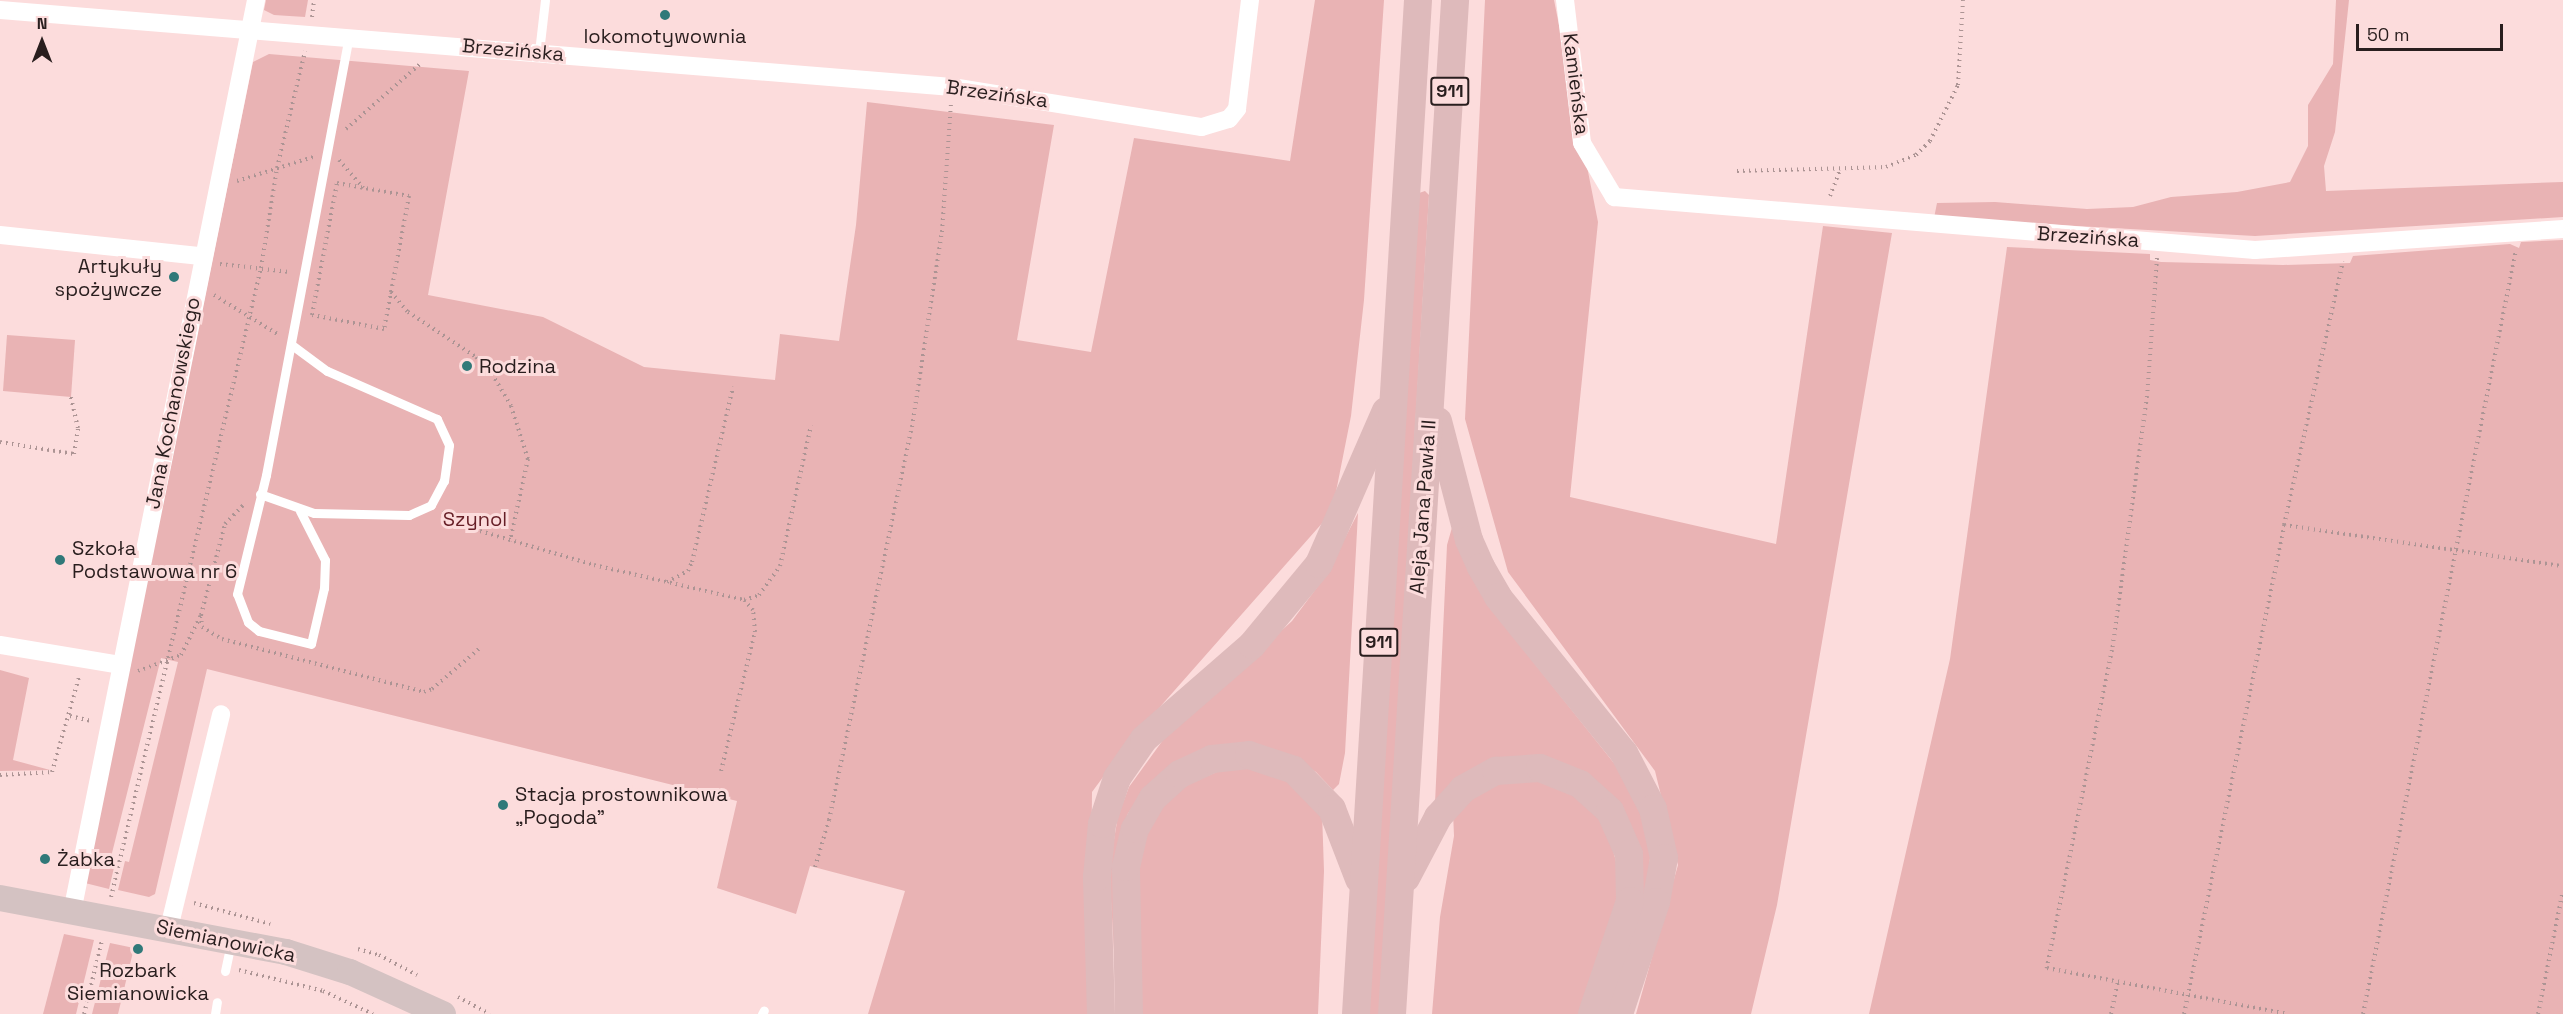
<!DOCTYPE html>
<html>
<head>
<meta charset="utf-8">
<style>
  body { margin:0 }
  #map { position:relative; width:2563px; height:1014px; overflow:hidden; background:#fcdcdc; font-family:"Space Grotesk",sans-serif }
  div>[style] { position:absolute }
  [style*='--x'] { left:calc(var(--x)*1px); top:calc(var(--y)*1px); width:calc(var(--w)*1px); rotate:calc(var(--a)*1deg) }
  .green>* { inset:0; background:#e9b3b4 }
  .path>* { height:4px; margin-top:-2px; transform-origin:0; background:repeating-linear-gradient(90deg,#ac9494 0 1.5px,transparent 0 6px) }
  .service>* { height:9px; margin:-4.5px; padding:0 4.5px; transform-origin:4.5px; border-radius:4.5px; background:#fff }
  .minor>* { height:18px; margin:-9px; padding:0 9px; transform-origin:9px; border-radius:9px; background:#fff }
  .secondary>* { height:26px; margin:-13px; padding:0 13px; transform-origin:13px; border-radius:13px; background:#d4c2c2 }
  .primary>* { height:28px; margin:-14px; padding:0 14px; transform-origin:14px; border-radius:14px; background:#debabb }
  .dots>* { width:16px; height:16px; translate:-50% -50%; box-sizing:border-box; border:3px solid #fcdcdc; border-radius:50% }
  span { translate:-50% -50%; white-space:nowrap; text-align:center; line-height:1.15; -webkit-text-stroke:6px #fcdcdc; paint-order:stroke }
  .shield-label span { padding:2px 4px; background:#fcdcdc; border:2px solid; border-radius:4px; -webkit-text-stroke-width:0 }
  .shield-label { font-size:18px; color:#291e1e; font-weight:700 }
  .poi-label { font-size:20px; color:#291e1e }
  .right { translate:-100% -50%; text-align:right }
  .left { translate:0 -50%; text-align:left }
  .street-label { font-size:20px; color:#291e1e }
  .park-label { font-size:20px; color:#661e26 }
  .north { position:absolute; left:12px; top:12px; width:60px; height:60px; -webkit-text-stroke:4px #fcdcdc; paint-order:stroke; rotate:0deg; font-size:16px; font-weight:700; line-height:24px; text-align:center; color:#291e1e }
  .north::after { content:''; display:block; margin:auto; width:21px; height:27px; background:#291e1e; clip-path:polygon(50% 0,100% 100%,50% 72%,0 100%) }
  .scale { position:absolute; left:2356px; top:24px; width:147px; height:27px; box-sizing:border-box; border:3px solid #291e1e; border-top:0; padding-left:8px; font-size:18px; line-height:21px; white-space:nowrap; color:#291e1e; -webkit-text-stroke:4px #fcdcdc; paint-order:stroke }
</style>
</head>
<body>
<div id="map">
  <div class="green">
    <div style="clip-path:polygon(266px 0,308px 0,305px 17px,274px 15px,264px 10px)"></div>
    <div style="clip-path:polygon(1315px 0,1384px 0,1364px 300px,1351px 416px,1332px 512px,1129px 742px,1092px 792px,1090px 1014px,868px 1014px,905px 891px,810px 866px,796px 914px,717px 888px,737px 801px,207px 669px,155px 894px,149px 897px,118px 890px,125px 861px,129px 862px,178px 662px,161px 658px,111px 857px,116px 859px,109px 889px,85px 883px,253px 62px,269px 54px,469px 71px,428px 295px,543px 317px,644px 367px,775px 380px,780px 334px,839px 341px,856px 225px,867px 102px,1054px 125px,1017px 340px,1091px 352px,1134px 138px,1290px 161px)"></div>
    <div style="clip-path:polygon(1485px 0,1554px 0,1598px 222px,1570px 497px,1776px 544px,1823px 226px,1892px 233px,1777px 905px,1751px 1014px,1636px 1014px,1678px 865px,1655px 771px,1508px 572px,1465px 419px)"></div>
    <div style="clip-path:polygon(2336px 0,2349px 0,2335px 132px,2324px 166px,2326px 191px,2563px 182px,2563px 217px,2255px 236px,1934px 218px,1937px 203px,1995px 202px,2087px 209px,2133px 207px,2171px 197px,2237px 192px,2290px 182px,2308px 146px,2308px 105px,2333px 64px)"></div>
    <div style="clip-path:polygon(1425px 191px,1429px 195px,1380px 1014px,1369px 1014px,1419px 193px)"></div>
    <div style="clip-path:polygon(2563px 240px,2563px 1014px,1869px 1014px,1950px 659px,2007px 247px,2150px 254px,2150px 260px,2161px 262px,2283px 265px,2350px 263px,2353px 256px,2510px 244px,2519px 248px,2521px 242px)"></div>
    <div style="clip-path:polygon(7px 335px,75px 340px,71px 397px,3px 391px)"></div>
    <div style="clip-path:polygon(1358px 513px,1345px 753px,1339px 784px,1333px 790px,1316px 772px,1288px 754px,1145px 788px,1127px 815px,1118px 1014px,1109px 869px,1118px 816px,1129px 787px,1163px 740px,1292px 621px,1324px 578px)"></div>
    <div style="clip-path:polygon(1453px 524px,1496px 615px,1617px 767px,1636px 796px,1651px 850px,1644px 909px,1639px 864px,1558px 766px,1435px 803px,1447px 545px)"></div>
    <div style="clip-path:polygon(0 670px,29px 678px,13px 760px,50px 770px,0 771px)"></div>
    <div style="clip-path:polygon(1231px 766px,1283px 775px,1322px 812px,1324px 871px,1318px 1014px,1138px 1014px,1137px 866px,1150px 819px,1184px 786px)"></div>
    <div style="clip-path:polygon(1541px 776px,1581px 798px,1606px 825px,1617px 865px,1616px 911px,1583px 1014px,1432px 1014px,1440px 917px,1454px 836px,1453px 812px,1502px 778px)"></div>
    <div style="clip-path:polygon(64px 934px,94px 940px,76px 1014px,43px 1014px)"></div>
    <div style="clip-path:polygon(110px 943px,134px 948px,118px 1014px,92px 1014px)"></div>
  </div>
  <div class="path">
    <div style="--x:312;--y:17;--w:17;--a:-83"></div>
    <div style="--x:346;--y:129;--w:100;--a:-41.3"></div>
    <div style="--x:339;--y:160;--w:37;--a:49"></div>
    <div style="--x:1737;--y:171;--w:149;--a:-1.5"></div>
    <div style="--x:1886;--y:167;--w:32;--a:-22"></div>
    <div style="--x:1916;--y:155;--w:20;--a:-45"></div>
    <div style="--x:1930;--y:141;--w:63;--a:-63.4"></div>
    <div style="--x:1958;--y:85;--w:85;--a:-86.6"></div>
    <div style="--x:237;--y:181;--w:80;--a:-17.5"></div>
    <div style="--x:337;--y:183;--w:73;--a:10.2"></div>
    <div style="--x:409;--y:196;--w:135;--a:100.6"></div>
    <div style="--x:384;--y:329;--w:73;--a:-169"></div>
    <div style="--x:312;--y:315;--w:134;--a:-79.3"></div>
    <div style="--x:1830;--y:196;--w:28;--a:-69"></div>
    <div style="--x:2157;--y:258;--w:138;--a:94.1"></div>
    <div style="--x:2147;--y:396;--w:256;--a:97.8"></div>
    <div style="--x:2112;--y:650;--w:325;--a:101.6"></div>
    <div style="--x:2047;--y:968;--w:245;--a:10.8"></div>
    <div style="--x:220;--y:264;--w:70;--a:6.5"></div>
    <div style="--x:391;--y:292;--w:26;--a:50"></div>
    <div style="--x:408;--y:312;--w:82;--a:33.5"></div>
    <div style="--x:476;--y:357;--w:23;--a:47"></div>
    <div style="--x:492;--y:374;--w:37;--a:59"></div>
    <div style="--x:511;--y:406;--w:56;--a:72.2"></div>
    <div style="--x:528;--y:459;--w:84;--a:102.4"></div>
    <div style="--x:214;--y:295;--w:76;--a:31.6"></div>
    <div style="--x:0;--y:442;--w:75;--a:9.2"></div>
    <div style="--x:74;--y:454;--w:26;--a:-81"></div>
    <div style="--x:78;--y:428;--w:32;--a:-103"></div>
    <div style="--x:442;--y:512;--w:42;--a:26.6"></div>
    <div style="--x:480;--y:531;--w:119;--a:16.6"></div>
    <div style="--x:594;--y:565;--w:154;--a:13.1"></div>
    <div style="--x:744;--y:600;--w:16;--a:-18"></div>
    <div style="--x:759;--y:595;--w:36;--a:-54"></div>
    <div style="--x:780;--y:566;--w:144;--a:-77.6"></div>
    <div style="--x:2284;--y:525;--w:282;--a:8.4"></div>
    <div style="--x:667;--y:582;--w:24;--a:-28"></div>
    <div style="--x:688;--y:571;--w:10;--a:-66"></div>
    <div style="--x:692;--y:562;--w:180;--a:-76.8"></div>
    <div style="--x:201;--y:615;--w:12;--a:85"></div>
    <div style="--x:202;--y:627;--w:23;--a:31"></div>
    <div style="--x:222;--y:639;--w:209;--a:14.7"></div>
    <div style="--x:424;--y:692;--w:9;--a:-21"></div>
    <div style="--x:432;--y:689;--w:65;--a:-40.6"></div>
    <div style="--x:138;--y:671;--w:46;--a:-20.4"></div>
    <div style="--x:181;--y:655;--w:45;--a:-63.4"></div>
    <div style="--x:201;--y:615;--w:94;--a:-75.2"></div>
    <div style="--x:225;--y:524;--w:29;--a:-46"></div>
    <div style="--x:70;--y:716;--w:22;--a:13"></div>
    <div style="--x:721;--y:771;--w:143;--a:-76.3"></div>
    <div style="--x:755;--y:632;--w:22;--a:-95"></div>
    <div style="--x:753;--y:610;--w:13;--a:-132"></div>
    <div style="--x:0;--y:775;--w:52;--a:-3.3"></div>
    <div style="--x:52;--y:772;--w:99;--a:-74.1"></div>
    <div style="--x:815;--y:867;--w:49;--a:-73.4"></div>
    <div style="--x:829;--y:820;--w:402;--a:-78.1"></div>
    <div style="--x:912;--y:427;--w:197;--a:-81.3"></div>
    <div style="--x:942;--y:232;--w:128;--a:-86"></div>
    <div style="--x:111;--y:897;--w:647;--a:-76.59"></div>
    <div style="--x:261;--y:268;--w:101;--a:-80.9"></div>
    <div style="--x:277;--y:168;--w:120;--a:-76.5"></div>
    <div style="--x:194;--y:903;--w:79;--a:15.4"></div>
    <div style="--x:358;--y:949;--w:22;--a:16"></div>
    <div style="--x:379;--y:955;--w:43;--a:27.8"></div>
    <div style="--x:239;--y:970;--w:87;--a:14"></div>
    <div style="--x:323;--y:991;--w:55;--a:24.7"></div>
    <div style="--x:458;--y:997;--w:36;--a:28"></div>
    <div style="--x:84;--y:1014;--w:76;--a:-76.3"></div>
    <div style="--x:2111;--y:1014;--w:33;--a:-78"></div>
    <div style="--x:2184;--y:1014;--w:499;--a:-78.4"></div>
    <div style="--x:2284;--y:525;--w:270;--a:-77.4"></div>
    <div style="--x:2363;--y:1014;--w:779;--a:-78.68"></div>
    <div style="--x:2538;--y:1014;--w:126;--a:-78.6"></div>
  </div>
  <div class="service">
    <div style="--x:539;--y:52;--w:52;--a:-83.4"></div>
    <div style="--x:260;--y:494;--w:57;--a:19.4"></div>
    <div style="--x:314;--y:513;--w:95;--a:1.2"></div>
    <div style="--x:409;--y:515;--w:24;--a:-24"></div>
    <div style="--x:431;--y:505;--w:27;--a:-62"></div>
    <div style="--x:444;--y:481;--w:36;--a:-82"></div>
    <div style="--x:449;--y:445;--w:29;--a:-115"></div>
    <div style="--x:437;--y:419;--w:120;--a:-156.4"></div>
    <div style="--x:327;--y:371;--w:44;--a:-143.4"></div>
    <div style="--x:300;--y:511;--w:55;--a:63"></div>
    <div style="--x:325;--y:560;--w:28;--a:92"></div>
    <div style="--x:324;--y:588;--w:57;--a:103.1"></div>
    <div style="--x:311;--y:644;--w:54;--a:-166"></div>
    <div style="--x:259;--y:631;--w:14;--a:-141"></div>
    <div style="--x:248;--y:622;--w:30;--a:-111"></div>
    <div style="--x:237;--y:594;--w:122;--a:-76.3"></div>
    <div style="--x:266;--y:475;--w:447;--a:-79.3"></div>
    <div style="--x:225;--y:971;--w:30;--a:-78"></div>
    <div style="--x:215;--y:1014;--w:12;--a:-81"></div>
    <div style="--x:762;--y:1014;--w:4;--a:-63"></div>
  </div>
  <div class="minor">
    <div style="--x:1565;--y:0;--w:144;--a:83.2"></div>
    <div style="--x:1582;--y:143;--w:63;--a:59.3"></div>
    <div style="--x:1614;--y:197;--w:643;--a:4.73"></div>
    <div style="--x:2255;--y:250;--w:309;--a:-3.9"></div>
    <div style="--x:0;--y:10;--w:955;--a:4.62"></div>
    <div style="--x:952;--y:87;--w:253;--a:9.1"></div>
    <div style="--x:1202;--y:127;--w:28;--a:-17"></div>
    <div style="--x:1229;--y:119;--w:13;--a:-51"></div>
    <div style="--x:1237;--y:109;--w:110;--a:-83.2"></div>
    <div style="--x:0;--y:235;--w:202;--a:6"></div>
    <div style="--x:0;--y:645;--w:123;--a:9.4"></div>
    <div style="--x:72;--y:912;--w:930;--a:-78.59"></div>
    <div style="--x:169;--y:928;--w:220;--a:-76.3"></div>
  </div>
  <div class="secondary">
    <div style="--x:0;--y:898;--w:291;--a:10.7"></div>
    <div style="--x:286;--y:952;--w:67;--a:17.4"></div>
    <div style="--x:350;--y:972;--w:102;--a:24.3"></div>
  </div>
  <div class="primary">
    <div style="--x:1438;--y:421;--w:123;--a:75.4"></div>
    <div style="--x:1469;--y:540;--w:30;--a:66"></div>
    <div style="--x:1481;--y:567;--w:34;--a:60"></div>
    <div style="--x:1498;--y:597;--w:201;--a:51.1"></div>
    <div style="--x:1624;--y:753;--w:63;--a:62.6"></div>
    <div style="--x:1653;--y:809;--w:50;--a:77.3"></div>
    <div style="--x:1664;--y:858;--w:45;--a:100.3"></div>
    <div style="--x:1656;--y:902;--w:118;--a:108.3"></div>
    <div style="--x:1406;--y:878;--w:69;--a:-62.3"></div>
    <div style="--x:1438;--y:817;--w:38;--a:-48"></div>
    <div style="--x:1463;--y:789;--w:38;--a:-29"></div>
    <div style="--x:1496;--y:771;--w:44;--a:-3.9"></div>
    <div style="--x:1540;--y:768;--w:43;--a:21.8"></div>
    <div style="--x:1580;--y:784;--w:40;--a:42"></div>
    <div style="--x:1610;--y:811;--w:47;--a:66.2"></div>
    <div style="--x:1629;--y:854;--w:47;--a:88.8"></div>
    <div style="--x:1630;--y:901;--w:119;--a:108.6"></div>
    <div style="--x:1101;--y:1014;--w:137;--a:-91.7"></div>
    <div style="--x:1097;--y:877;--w:53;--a:-84.6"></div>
    <div style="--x:1102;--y:824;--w:48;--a:-71.9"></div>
    <div style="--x:1117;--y:778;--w:47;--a:-55.3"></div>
    <div style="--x:1144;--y:739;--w:143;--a:-41"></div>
    <div style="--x:1252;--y:645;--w:105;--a:-50.4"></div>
    <div style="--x:1319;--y:564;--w:167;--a:-66.4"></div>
    <div style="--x:1129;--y:1014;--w:147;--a:-91.2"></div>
    <div style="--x:1126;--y:867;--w:39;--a:-77"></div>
    <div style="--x:1135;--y:829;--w:36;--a:-60"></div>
    <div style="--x:1153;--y:798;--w:36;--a:-42"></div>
    <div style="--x:1180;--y:774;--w:35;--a:-25"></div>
    <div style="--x:1212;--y:759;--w:37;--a:-6"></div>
    <div style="--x:1249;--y:755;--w:47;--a:18.4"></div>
    <div style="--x:1294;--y:770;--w:54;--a:45.7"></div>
    <div style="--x:1332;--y:809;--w:75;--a:68.9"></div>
    <div style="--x:1356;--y:1014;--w:1016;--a:-86.5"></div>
    <div style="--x:1392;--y:1014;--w:1016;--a:-86.44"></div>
  </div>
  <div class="dots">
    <div style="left:665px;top:15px;background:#307979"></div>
    <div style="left:174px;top:277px;background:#307979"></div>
    <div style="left:467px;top:366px;background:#307979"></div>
    <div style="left:60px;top:560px;background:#307979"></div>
    <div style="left:503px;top:805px;background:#307979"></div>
    <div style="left:45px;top:859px;background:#307979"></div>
    <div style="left:138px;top:949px;background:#307979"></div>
  </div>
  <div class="shield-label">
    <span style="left:1450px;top:91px">911</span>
    <span style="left:1379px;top:642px">911</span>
  </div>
  <div class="poi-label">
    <span style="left:665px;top:36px">lokomotywownia</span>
    <span class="right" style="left:162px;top:278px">Artykuły<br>spożywcze</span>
    <span class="left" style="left:479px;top:366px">Rodzina</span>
    <span class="left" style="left:72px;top:560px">Szkoła<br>Podstawowa nr 6</span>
    <span class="left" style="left:515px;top:806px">Stacja prostownikowa<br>„Pogoda”</span>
    <span class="left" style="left:57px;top:859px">Żabka</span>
    <span style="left:138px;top:982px">Rozbark<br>Siemianowicka</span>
  </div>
  <div class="street-label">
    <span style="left:513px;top:50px;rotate:5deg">Brzezińska</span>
    <span style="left:1576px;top:84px;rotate:83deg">Kamieńska</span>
    <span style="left:997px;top:94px;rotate:8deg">Brzezińska</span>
    <span style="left:2088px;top:237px;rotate:4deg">Brzezińska</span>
    <span style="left:173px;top:403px;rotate:-79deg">Jana Kochanowskiego</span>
    <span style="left:1423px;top:507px;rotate:-86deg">Aleja Jana Pawła II</span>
    <span style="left:226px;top:941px;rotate:12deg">Siemianowicka</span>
  </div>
  <div class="park-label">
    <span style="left:475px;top:519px">Szynol</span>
  </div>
  <div class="north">N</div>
  <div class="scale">50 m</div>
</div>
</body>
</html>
